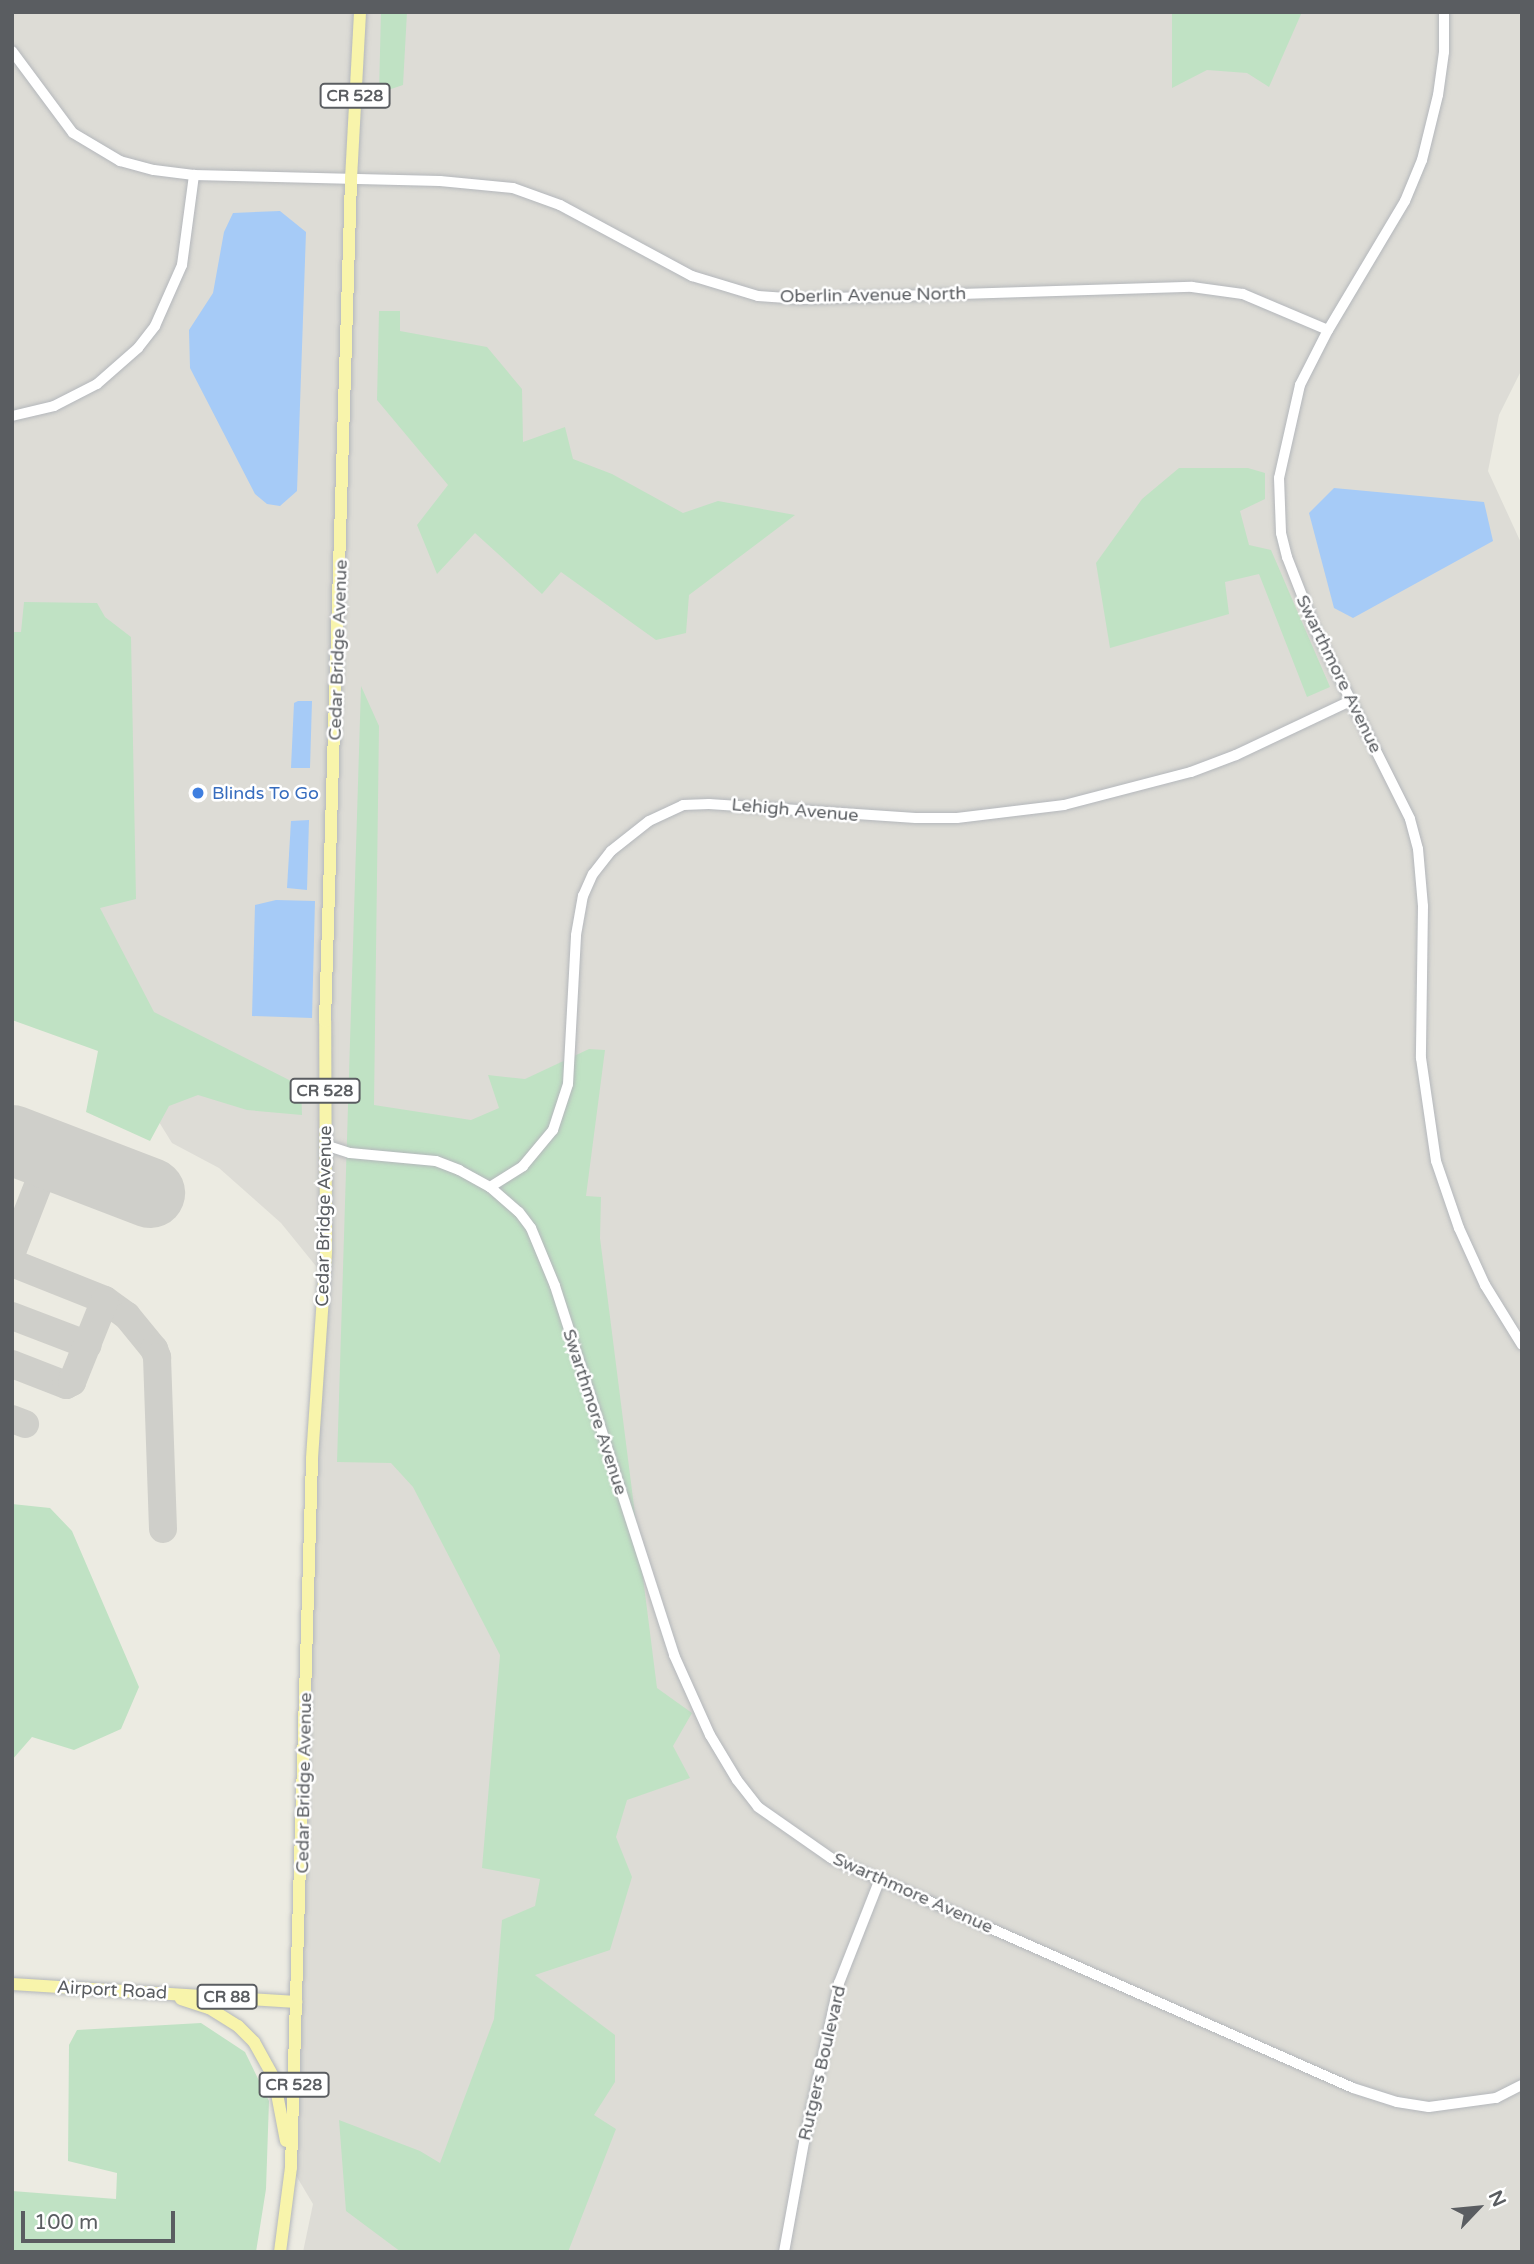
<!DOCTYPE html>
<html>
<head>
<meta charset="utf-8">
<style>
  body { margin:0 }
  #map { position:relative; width:1534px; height:2264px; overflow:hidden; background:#ecebe2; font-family:"Varela Round",sans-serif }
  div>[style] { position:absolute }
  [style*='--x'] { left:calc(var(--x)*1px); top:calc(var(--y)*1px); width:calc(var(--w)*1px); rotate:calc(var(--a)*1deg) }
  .industrial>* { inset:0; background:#dddcd6 }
  .green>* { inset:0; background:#c0e2c4 }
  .water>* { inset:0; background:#a6cbf7 }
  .taxiway>* { height:28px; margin:-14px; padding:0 14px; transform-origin:14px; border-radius:14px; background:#cfcfca }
  .runway>* { height:70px; margin:-35px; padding:0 35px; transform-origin:35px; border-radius:35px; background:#cfcfca }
  .roads { filter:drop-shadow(0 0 2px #b4b7bb) drop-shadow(0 0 2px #b4b7bb) }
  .minor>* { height:10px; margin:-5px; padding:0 5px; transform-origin:5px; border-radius:5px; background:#fff }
  .major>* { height:12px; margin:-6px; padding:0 6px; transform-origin:6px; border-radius:6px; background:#f8f4ab }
  .dots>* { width:19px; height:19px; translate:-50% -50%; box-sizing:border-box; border:4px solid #fff; border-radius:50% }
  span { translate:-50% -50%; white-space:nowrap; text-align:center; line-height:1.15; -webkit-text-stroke:5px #fff; paint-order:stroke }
  .shield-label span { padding:2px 5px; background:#fff; border:2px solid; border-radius:5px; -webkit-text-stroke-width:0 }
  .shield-label { font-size:16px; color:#5a5d61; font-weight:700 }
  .street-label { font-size:18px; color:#5a5d61 }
  .shop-label { font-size:18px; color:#366cbe }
  .left { translate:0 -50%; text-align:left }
  .frame { position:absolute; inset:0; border:14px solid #5a5d61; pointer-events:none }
  .north { position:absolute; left:1443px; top:2173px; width:70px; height:70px; -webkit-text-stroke:5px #fff; paint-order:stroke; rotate:64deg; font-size:19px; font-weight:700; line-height:28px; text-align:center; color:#5a5d61 }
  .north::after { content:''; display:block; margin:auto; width:24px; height:32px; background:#5a5d61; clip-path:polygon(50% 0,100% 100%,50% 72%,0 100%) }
  .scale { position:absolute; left:21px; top:2211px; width:154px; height:32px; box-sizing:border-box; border:4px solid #5a5d61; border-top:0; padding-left:9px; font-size:21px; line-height:24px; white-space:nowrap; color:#5a5d61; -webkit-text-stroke:5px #fff; paint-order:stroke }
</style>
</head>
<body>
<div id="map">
  <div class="industrial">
    <div style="clip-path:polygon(12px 12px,1522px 12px,1522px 369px,1499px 415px,1488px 471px,1522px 545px,1522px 2252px,303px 2252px,313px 2204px,291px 2167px,324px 1276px,281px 1223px,219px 1168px,172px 1143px,130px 1075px,75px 1022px,12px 990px)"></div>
  </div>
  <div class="green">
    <div style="clip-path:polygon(381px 12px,407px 12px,403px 85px,379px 93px)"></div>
    <div style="clip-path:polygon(1172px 12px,1302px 12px,1269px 87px,1247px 73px,1207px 70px,1172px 88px)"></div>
    <div style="clip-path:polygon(379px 311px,400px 311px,400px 331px,487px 347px,522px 389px,523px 442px,565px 427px,573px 459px,612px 474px,683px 513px,718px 501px,795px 515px,689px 595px,686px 633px,656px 640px,561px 572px,542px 594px,475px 533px,437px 574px,417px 525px,448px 485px,377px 400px)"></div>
    <div style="clip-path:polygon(1179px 468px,1248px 468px,1265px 473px,1265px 499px,1240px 511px,1249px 545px,1271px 550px,1330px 687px,1307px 697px,1259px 574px,1225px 582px,1229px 614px,1110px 648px,1096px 563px,1142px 499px)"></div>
    <div style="clip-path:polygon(24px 602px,97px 603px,105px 617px,131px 637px,136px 899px,100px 908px,154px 1012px,301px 1086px,302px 1115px,247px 1110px,198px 1095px,169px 1106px,150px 1141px,86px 1112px,98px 1051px,12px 1020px,12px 632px,21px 632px)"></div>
    <div style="clip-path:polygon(361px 686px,379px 726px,374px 1105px,471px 1120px,499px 1108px,488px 1075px,525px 1079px,589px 1049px,605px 1050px,586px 1196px,601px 1197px,600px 1238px,657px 1688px,692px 1713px,673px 1746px,690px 1778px,627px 1800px,616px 1837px,632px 1877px,610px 1950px,535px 1975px,615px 2035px,615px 2082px,594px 2115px,616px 2129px,568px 2252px,401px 2252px,346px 2211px,339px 2120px,420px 2151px,440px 2163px,494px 2019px,502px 1920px,535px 1906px,540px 1879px,482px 1868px,500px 1655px,413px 1487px,391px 1463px,337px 1462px)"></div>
    <div style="clip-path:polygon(12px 1504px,50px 1508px,72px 1531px,139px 1687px,121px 1729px,74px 1750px,32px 1737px,12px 1760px)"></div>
    <div style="clip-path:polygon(201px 2023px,245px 2052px,269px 2101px,266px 2189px,256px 2252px,12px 2252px,12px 2191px,116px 2199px,117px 2173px,68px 2161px,69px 2045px,77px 2030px)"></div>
  </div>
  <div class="water">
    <div style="clip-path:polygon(280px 211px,306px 232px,297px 491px,280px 506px,267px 504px,255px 494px,190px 368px,189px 330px,213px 293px,224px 232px,233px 213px)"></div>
    <div style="clip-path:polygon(1334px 488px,1484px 502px,1493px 541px,1353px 618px,1334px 608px,1309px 513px)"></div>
    <div style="clip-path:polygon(298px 701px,312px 701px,310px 768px,291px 768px,294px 703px)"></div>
    <div style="clip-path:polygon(309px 820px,307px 890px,287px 888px,291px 821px)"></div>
    <div style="clip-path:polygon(276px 900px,315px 901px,312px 1018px,252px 1016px,255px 905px)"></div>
  </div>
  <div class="taxiway">
    <div style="--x:12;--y:1252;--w:93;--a:-68.7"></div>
    <div style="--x:46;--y:1165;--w:17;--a:-115"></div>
    <div style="--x:12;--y:1263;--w:100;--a:21.7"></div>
    <div style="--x:105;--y:1300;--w:27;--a:36"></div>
    <div style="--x:127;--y:1316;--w:43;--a:50.7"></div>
    <div style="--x:154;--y:1349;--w:9;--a:69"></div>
    <div style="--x:157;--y:1357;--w:172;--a:88"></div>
    <div style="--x:12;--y:1316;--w:81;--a:20.9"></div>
    <div style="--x:12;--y:1364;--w:58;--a:21.3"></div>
    <div style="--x:66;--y:1385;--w:7;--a:-27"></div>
    <div style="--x:72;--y:1382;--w:88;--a:-68.1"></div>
    <div style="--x:12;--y:1419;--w:14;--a:21"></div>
  </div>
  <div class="runway">
    <div style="--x:12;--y:1140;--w:148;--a:21"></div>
  </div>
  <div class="roads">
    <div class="minor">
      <div style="--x:1444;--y:12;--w:40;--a:90"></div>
      <div style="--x:1444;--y:52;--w:43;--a:97.9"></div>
      <div style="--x:1438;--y:95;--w:67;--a:103.8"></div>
      <div style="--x:1422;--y:160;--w:44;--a:112.5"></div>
      <div style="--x:1405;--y:201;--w:150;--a:120.8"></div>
      <div style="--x:1328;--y:330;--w:62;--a:117"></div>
      <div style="--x:1300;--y:385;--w:95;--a:102.7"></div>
      <div style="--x:1279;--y:478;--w:55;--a:87.9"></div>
      <div style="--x:1281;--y:533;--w:25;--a:76"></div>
      <div style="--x:1287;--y:557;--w:77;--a:68.7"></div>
      <div style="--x:1315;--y:629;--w:212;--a:63.4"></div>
      <div style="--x:1410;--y:819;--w:31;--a:75"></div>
      <div style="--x:1418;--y:849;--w:57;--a:85"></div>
      <div style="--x:1423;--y:906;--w:152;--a:90.8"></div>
      <div style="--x:1421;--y:1058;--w:104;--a:81.7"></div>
      <div style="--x:1436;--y:1161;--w:71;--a:71.1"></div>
      <div style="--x:1459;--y:1228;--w:63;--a:65.5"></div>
      <div style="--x:1485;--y:1285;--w:70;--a:58.3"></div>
      <div style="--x:12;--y:51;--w:102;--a:53.4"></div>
      <div style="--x:73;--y:133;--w:55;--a:30.8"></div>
      <div style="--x:120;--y:161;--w:35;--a:15"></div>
      <div style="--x:154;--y:170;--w:40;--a:7.1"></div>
      <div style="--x:194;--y:175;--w:246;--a:1.4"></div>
      <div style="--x:440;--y:181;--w:73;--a:5.5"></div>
      <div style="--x:513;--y:188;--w:50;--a:19.9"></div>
      <div style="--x:560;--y:205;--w:150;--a:28.3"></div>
      <div style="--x:692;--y:276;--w:69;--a:16.9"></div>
      <div style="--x:758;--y:296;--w:43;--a:4"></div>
      <div style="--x:801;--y:299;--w:391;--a:-1.8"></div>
      <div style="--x:1192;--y:287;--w:51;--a:7.8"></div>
      <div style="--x:1243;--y:294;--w:92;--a:23"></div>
      <div style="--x:12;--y:416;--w:43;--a:-13.4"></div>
      <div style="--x:54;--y:406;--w:48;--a:-27.1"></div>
      <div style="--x:97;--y:384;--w:55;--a:-41.3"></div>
      <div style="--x:138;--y:348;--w:28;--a:-52"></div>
      <div style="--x:155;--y:326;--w:67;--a:-66.1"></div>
      <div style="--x:182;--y:265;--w:91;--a:-82.4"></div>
      <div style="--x:325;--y:1145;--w:26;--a:18"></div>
      <div style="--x:350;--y:1153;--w:86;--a:5.3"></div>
      <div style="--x:436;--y:1161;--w:25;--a:21"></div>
      <div style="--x:459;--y:1170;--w:35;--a:29"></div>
      <div style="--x:490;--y:1187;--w:38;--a:41"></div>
      <div style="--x:519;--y:1212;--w:20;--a:53"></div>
      <div style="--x:531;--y:1228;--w:63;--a:67.5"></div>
      <div style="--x:555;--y:1286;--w:388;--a:72.1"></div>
      <div style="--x:674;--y:1655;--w:88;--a:65.8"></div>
      <div style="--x:710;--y:1735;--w:52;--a:59"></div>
      <div style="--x:737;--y:1780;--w:34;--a:52"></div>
      <div style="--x:758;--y:1807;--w:89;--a:34.9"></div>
      <div style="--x:831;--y:1858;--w:570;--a:23.78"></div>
      <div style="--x:1353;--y:2088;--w:46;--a:17.7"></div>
      <div style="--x:1397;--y:2102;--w:32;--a:9"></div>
      <div style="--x:1429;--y:2107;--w:68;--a:-7.7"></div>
      <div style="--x:1496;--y:2098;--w:29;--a:-27"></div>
      <div style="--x:490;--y:1187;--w:39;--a:-32"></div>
      <div style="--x:523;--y:1166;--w:47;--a:-50.2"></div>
      <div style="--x:553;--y:1130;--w:48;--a:-71.9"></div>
      <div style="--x:568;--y:1084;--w:149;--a:-86.9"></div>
      <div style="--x:576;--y:935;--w:40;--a:-80"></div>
      <div style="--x:583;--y:896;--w:24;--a:-66"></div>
      <div style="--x:593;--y:874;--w:29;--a:-52"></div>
      <div style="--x:611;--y:851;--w:48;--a:-38.3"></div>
      <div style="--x:649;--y:821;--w:38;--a:-25"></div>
      <div style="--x:683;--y:805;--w:26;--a:-2"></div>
      <div style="--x:709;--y:804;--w:207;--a:3.9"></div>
      <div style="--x:916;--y:818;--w:41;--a:0"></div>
      <div style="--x:957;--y:818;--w:108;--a:-6.9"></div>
      <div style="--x:1064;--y:805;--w:131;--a:-14.6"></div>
      <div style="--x:1191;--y:772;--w:48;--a:-20.7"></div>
      <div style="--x:1236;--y:755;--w:126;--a:-25.3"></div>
      <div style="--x:784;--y:2252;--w:112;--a:-79.7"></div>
      <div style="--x:804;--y:2142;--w:163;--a:-77.6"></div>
      <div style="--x:839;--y:1983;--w:112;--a:-68.5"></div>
    </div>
    <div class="major">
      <div style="--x:12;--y:1984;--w:285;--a:3.6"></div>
      <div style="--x:181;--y:1999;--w:29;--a:18"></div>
      <div style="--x:209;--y:2008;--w:34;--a:32"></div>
      <div style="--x:238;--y:2026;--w:23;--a:45"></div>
      <div style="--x:254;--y:2042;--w:41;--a:60.9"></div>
      <div style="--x:274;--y:2078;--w:64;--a:79.2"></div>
      <div style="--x:280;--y:2252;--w:86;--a:-82.6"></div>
      <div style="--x:291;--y:2167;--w:709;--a:-88.3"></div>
      <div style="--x:312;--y:1458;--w:207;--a:-86.1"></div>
      <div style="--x:326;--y:1251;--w:230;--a:-90.2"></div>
      <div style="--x:325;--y:1021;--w:842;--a:-88.23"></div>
      <div style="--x:351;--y:179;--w:167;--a:-86.9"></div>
    </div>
  </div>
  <div class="dots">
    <div style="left:198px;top:793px;background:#3f7fe0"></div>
  </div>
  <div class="shield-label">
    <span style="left:355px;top:96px">CR 528</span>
    <span style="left:325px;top:1091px">CR 528</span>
    <span style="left:227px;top:1997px">CR 88</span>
    <span style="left:294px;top:2085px">CR 528</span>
  </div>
  <div class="street-label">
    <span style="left:873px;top:295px;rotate:-1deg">Oberlin Avenue North</span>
    <span style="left:338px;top:650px;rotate:-88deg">Cedar Bridge Avenue</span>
    <span style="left:1339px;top:674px;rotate:64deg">Swarthmore Avenue</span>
    <span style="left:795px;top:810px;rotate:5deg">Lehigh Avenue</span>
    <span style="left:324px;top:1216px;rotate:-89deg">Cedar Bridge Avenue</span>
    <span style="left:595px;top:1412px;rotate:72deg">Swarthmore Avenue</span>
    <span style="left:304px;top:1783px;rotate:-89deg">Cedar Bridge Avenue</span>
    <span style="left:913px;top:1893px;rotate:24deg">Swarthmore Avenue</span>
    <span style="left:112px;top:1990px;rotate:3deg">Airport Road</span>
    <span style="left:822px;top:2063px;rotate:-77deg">Rutgers Boulevard</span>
  </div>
  <div class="shop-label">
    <span class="left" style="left:212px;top:793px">Blinds To Go</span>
  </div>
  <div class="frame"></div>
  <div class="north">N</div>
  <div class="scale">100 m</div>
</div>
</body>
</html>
